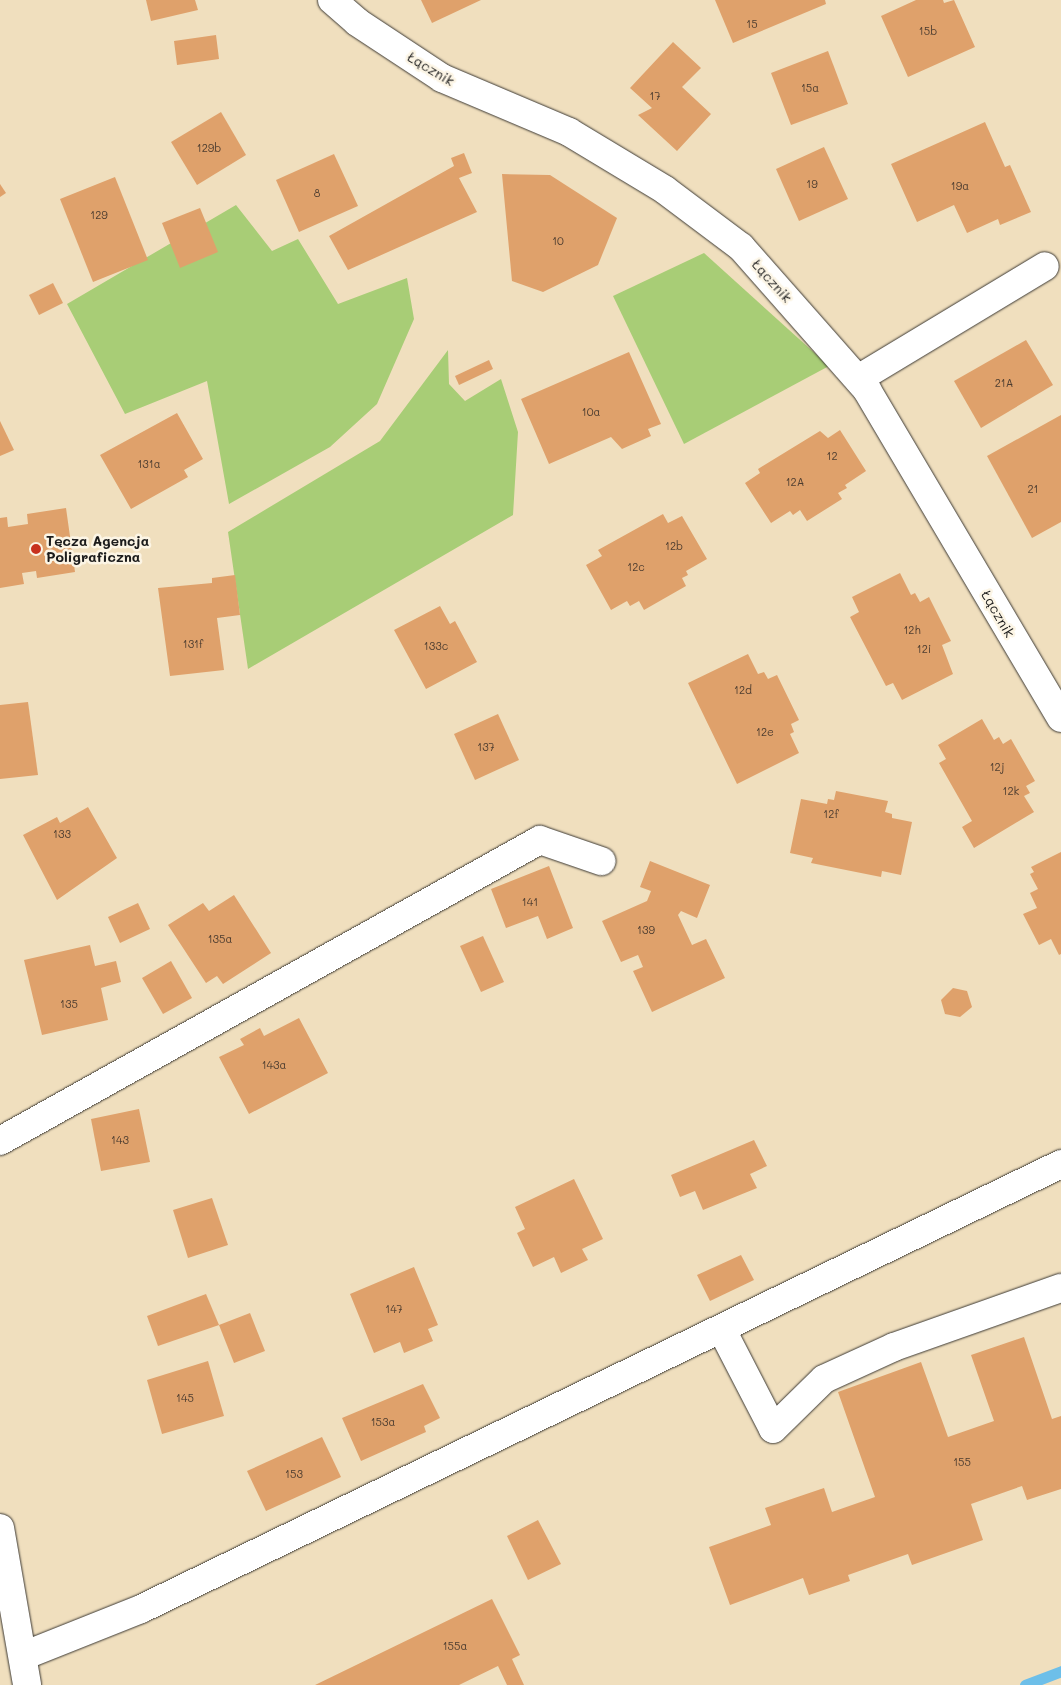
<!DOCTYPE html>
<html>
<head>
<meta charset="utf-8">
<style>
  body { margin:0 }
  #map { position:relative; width:1061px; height:1685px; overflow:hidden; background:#f0dfbe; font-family:Mali,sans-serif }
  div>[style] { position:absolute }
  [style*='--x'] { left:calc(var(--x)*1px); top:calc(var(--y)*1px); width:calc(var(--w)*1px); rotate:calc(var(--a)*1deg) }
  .green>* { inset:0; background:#a8cd76 }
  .stream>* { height:11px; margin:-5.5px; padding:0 5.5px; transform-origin:5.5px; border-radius:5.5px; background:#6dbfe9 }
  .building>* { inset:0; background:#dfa16b }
  .roads { filter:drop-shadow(0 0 1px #3c3934) drop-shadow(0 0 1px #3c3934) }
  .minor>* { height:28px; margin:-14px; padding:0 14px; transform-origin:14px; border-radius:14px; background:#fff }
  .dots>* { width:14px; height:14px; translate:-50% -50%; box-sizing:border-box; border:2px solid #fcf5e5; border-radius:50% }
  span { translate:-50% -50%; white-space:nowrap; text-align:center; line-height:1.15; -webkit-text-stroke:5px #fcf5e5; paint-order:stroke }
  .number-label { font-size:11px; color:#4d3d30 }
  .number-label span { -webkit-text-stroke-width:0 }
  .street-label { font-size:14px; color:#1c1c1c }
  .poi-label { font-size:14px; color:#1c1c1c; font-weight:700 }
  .left { translate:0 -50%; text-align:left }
</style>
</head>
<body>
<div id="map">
  <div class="green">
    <div style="clip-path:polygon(236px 205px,272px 251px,298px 239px,338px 304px,407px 278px,414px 319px,377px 404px,330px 447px,229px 504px,207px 381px,125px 414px,67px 304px)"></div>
    <div style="clip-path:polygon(704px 253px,829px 366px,684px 444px,613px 296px)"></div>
    <div style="clip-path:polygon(448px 350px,449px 384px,465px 401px,501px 379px,518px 432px,513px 515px,248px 669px,228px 532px,380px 441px)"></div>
  </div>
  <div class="stream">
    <div style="--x:1025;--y:1685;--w:39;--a:-21"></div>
  </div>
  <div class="building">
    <div style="clip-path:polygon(146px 0,195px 0,198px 10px,151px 21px)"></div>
    <div style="clip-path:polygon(421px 0,481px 0,432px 23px)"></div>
    <div style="clip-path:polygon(715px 0,825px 0,826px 4px,733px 43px)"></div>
    <div style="clip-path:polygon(916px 0,943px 0,944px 3px,954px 0,975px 47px,908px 77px,881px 16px)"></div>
    <div style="clip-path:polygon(216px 35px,219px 59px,177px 65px,174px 41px)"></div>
    <div style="clip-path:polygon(673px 42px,701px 68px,682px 87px,711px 114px,677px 151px,638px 115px,652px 108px,630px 88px)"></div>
    <div style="clip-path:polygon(828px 51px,848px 104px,791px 125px,771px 73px)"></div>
    <div style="clip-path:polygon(221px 112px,246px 155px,197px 185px,171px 142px)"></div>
    <div style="clip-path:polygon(985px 122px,1005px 167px,1010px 165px,1031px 212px,1000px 225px,998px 219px,967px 233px,954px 205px,917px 222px,891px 164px)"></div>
    <div style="clip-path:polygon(824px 147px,848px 199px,799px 221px,776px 169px)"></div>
    <div style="clip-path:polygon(464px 153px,472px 173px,459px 178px,477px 212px,348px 270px,329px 236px,454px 166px,451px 158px)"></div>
    <div style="clip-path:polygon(334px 154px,358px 206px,299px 232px,276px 180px)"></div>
    <div style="clip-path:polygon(502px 174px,550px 175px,617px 218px,598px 265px,543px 292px,512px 281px)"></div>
    <div style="clip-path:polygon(115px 177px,148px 260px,93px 282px,60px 199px)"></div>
    <div style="clip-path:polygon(0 184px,6px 193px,0 197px)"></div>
    <div style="clip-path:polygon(200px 208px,218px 252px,180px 268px,162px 223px)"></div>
    <div style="clip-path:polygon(53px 283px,63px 303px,39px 315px,29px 295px)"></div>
    <div style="clip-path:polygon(1026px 340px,1053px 385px,981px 428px,954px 381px)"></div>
    <div style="clip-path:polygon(629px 352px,661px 424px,648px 429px,651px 436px,622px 449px,611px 437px,549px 464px,521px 399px)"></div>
    <div style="clip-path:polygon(489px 360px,493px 369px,459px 385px,455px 376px)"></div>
    <div style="clip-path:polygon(177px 413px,203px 459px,184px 470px,188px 477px,131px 509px,100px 455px)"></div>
    <div style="clip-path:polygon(1061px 415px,1061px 522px,1032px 538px,987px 456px)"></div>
    <div style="clip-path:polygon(0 421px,14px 450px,0 456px)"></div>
    <div style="clip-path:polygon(840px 430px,866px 471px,845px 485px,847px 488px,838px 493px,842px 499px,807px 521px,800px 510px,793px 515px,790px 511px,771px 523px,745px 483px,760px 473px,758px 469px,820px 431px,828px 438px)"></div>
    <div style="clip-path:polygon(66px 508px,75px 572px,37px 578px,36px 571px,22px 573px,24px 584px,0 588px,0 518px,7px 517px,8px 527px,28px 524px,27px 514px)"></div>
    <div style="clip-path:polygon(663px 514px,668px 523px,682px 516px,707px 559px,686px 571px,688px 575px,682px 578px,686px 586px,644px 610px,639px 601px,630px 606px,627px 601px,611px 610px,586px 565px,602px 556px,598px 550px)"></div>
    <div style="clip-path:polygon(900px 573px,911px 595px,915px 593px,920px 602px,929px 597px,951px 641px,942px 645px,953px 674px,902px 700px,893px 683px,886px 686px,850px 617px,859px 612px,852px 597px)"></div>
    <div style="clip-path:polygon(235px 575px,240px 615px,217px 618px,224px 670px,170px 676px,158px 588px,212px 583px,212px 578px)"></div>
    <div style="clip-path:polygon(440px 606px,450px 624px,455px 621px,477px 662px,426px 689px,394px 630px)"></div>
    <div style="clip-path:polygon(748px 654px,758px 674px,764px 672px,768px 679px,777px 675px,799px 720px,791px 724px,794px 732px,790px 734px,799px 753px,737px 784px,688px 683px)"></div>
    <div style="clip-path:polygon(28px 702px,38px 775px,0 779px,0 705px)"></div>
    <div style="clip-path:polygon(498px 714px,519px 760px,475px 780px,454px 734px)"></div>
    <div style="clip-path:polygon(982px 719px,994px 740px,999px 737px,1003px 744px,1011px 739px,1035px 781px,1026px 786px,1030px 793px,1024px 796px,1034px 812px,974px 848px,962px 827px,972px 821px,939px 763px,946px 759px,938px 745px)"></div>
    <div style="clip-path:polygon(836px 791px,888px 801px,885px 812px,892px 814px,892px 818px,912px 822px,901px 875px,882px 871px,881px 877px,811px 863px,813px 858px,790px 853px,801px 799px,827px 804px,828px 799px,834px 800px)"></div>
    <div style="clip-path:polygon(88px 807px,117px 858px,57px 900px,23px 835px,57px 817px,60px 823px)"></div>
    <div style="clip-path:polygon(1061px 852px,1061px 954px,1059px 955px,1051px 939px,1039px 945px,1023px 914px,1037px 908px,1030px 893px,1038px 889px,1030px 874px,1034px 872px,1031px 867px)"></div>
    <div style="clip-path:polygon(650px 861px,710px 885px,697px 918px,681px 911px,678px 915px,692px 945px,706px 939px,725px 978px,652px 1012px,633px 971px,643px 967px,638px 955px,621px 962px,602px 921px,647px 901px,651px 891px,640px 887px)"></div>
    <div style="clip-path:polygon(549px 866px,573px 928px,547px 939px,538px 916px,506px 928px,491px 889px)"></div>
    <div style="clip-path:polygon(234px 895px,271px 953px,223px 984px,217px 976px,206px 983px,168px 925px,203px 903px,209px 911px)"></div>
    <div style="clip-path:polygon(138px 903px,150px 929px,120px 943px,108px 917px)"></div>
    <div style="clip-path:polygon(483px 936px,504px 982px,481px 992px,460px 946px)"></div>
    <div style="clip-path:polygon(90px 945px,95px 966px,116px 961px,121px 982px,101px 988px,108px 1020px,42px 1035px,24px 960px)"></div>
    <div style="clip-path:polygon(171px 961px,192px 998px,163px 1014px,142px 978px)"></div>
    <div style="clip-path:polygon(953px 988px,967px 991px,972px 1007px,960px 1017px,945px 1014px,941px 1000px)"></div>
    <div style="clip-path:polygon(299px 1018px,328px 1073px,249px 1114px,219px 1057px,244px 1045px,240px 1039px,260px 1028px,264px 1036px)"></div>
    <div style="clip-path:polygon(139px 1109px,150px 1162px,101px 1171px,91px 1119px)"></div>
    <div style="clip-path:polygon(754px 1140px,767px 1166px,750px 1174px,757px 1188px,703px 1210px,695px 1191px,680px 1197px,671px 1175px)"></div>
    <div style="clip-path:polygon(574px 1179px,603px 1239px,582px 1249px,588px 1260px,561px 1273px,554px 1257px,533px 1267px,517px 1233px,525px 1229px,515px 1207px)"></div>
    <div style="clip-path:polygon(212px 1198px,228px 1245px,188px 1258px,173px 1210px)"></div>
    <div style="clip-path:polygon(741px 1255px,754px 1280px,710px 1301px,697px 1275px)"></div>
    <div style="clip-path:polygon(414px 1267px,438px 1325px,428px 1329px,433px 1341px,404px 1353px,400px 1342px,374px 1353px,350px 1294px)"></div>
    <div style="clip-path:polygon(206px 1294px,219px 1325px,158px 1346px,147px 1316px)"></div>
    <div style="clip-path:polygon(250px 1313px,265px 1351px,234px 1363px,219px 1325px)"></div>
    <div style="clip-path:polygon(1024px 1337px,1052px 1419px,1061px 1416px,1061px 1489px,1027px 1500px,1022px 1486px,971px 1504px,983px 1540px,912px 1565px,908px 1554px,848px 1575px,850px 1581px,809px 1595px,803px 1578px,730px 1605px,709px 1547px,771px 1525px,765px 1508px,824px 1488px,832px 1512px,875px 1497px,838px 1392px,921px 1362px,948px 1437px,994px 1421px,971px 1355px)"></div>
    <div style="clip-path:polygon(208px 1361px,224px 1416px,162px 1434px,147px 1380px)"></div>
    <div style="clip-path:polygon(423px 1384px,440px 1418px,424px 1426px,426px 1432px,361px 1461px,342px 1418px)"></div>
    <div style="clip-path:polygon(322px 1437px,341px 1477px,266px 1511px,247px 1471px)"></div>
    <div style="clip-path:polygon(538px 1520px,561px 1564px,528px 1580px,507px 1536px)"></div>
    <div style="clip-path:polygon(492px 1599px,520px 1655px,512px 1659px,524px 1685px,507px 1685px,498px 1666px,459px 1685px,315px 1685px)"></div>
  </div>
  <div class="roads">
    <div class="minor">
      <div style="--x:332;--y:0;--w:33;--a:41"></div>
      <div style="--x:357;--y:22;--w:102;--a:33.4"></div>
      <div style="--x:442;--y:78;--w:138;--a:23"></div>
      <div style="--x:569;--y:132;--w:112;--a:31.1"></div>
      <div style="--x:665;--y:190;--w:95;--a:36.9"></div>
      <div style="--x:741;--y:247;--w:191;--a:48.6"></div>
      <div style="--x:867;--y:390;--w:381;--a:59.4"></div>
      <div style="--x:858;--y:379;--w:218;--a:-31.1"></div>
      <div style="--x:0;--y:1141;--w:618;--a:-29.14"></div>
      <div style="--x:540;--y:840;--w:65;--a:19"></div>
      <div style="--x:722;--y:1330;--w:111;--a:62.7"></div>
      <div style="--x:773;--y:1429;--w:71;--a:-44.4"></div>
      <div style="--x:824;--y:1379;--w:77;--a:-24.6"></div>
      <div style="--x:894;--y:1347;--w:177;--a:-19.5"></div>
      <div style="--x:0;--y:1528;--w:159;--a:80.2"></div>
      <div style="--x:23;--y:1656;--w:127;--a:-21.7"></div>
      <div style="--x:141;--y:1609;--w:1022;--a:-25.81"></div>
    </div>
  </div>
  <div class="dots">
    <div style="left:36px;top:549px;background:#c8321e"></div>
  </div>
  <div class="number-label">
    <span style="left:752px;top:24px">15</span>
    <span style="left:928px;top:31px">15b</span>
    <span style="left:810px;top:88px">15a</span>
    <span style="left:655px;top:96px">17</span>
    <span style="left:209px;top:148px">129b</span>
    <span style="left:812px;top:184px">19</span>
    <span style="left:960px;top:186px">19a</span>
    <span style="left:317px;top:193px">8</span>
    <span style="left:99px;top:215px">129</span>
    <span style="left:558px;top:241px">10</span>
    <span style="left:1004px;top:383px">21A</span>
    <span style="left:591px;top:412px">10a</span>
    <span style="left:832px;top:456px">12</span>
    <span style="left:149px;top:464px">131a</span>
    <span style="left:795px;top:482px">12A</span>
    <span style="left:1033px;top:489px">21</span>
    <span style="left:674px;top:546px">12b</span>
    <span style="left:636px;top:567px">12c</span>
    <span style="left:912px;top:630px">12h</span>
    <span style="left:193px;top:644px">131f</span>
    <span style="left:436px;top:646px">133c</span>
    <span style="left:924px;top:649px">12i</span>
    <span style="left:743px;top:690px">12d</span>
    <span style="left:765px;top:732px">12e</span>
    <span style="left:486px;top:747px">137</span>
    <span style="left:997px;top:767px">12j</span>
    <span style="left:1011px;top:791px">12k</span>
    <span style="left:831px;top:814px">12f</span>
    <span style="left:62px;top:834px">133</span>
    <span style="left:530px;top:902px">141</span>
    <span style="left:646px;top:930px">139</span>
    <span style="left:220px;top:939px">135a</span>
    <span style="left:69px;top:1004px">135</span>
    <span style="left:274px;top:1065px">143a</span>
    <span style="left:120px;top:1140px">143</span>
    <span style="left:394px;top:1309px">147</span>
    <span style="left:185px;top:1398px">145</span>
    <span style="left:383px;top:1422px">153a</span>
    <span style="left:962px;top:1462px">155</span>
    <span style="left:294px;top:1474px">153</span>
    <span style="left:455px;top:1646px">155a</span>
  </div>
  <div class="street-label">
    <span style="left:431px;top:69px;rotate:31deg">Łącznik</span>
    <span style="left:772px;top:281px;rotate:48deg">Łącznik</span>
    <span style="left:998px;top:614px;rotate:60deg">Łącznik</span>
  </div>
  <div class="poi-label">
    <span class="left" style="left:46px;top:549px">Tęcza Agencja<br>Poligraficzna</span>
  </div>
</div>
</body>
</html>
